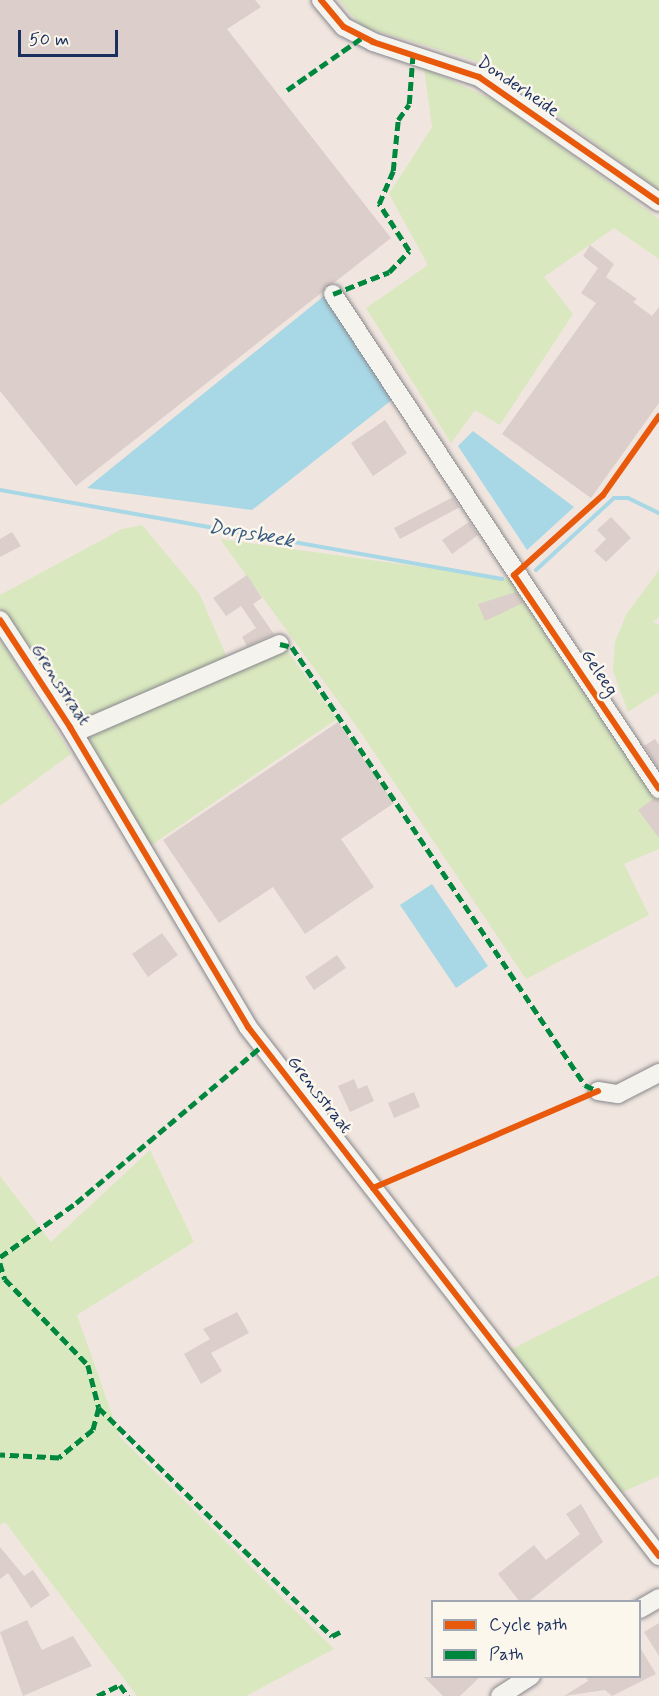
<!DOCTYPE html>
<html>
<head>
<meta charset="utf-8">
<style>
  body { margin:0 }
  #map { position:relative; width:659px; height:1696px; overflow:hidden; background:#f1e6df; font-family:Mynerve,sans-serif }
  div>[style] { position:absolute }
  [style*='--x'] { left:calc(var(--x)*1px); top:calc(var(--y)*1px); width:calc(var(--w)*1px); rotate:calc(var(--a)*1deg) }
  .green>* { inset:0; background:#d9e8bf }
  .water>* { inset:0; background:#a8d7e6 }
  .stream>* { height:4px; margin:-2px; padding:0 2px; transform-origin:2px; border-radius:2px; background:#a8d7e6 }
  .building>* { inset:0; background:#dcceca }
  .roads { filter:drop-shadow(0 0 2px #87868c) drop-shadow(0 0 2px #87868c) }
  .minor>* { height:18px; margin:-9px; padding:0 9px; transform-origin:9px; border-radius:9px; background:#f5f3ee }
  .quiet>* { height:4.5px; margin-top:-2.25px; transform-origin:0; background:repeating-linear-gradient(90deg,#00873e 0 9px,transparent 0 13.5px) }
  .cycleway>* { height:6px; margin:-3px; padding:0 3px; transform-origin:3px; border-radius:3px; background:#e8590c }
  span { translate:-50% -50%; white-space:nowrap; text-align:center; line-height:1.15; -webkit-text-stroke:5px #fbf7ec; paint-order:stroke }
  .street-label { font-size:18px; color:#1b2f5e }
  .water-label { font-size:20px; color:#365881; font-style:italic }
  .legend { position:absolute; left:431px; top:1600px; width:210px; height:78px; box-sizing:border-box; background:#fbf7ec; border:2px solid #a1a7b3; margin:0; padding:8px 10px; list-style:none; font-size:18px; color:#1b2f5e }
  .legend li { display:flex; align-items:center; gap:12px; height:30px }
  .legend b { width:30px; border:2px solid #a1a7b3 }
  .scale { position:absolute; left:18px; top:30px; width:100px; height:27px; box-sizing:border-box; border:3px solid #1b2f5e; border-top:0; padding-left:8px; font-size:18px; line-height:21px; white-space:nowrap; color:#1b2f5e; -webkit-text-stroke:4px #fbf7ec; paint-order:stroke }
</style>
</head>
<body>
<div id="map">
  <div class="green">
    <div style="clip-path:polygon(339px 0,659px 0,659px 190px,505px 77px,473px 60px,361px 26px)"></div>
    <div style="clip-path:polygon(424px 68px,500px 103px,659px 219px,659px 259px,614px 228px,544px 277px,573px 314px,500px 425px,475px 410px,451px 443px,366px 308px,428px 265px,389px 194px,432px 127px)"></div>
    <div style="clip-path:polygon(142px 525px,199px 593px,229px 662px,76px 726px,0 607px,0 595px,122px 529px)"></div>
    <div style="clip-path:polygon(220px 539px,515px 580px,659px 793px,659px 849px,624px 864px,649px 915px,526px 979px,357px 727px)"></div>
    <div style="clip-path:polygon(659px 570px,659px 617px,653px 622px,659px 625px,659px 692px,628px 712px,613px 671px,615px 642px,626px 615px)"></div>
    <div style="clip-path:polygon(0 639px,71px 754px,0 806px)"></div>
    <div style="clip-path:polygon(287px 650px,337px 719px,147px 848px,84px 734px)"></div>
    <div style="clip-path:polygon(150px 1150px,194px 1242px,77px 1315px,120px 1437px,334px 1649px,246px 1696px,137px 1696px,5px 1522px,0 1525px,0 1176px,51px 1242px)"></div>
    <div style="clip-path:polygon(659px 1275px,659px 1476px,618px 1494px,506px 1352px)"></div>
  </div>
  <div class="water">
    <div style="clip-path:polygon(324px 296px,393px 399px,252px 510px,87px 488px)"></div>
    <div style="clip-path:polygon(473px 431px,574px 507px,527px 550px,458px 446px)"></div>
    <div style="clip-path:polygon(432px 884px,488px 966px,456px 988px,400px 905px)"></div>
  </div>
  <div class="stream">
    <div style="--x:0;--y:490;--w:510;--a:10.05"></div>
    <div style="--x:536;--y:570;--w:106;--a:-42.7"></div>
    <div style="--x:614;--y:498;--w:14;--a:0"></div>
    <div style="--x:628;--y:498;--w:34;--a:26"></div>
  </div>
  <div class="building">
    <div style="clip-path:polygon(0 0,255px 0,261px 7px,227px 29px,391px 238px,76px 486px,0 391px)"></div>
    <div style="clip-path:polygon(590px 245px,614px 264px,606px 277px,637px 299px,633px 302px,652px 316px,659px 307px,659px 403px,591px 498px,502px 434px,596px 303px,581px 293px,598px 268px,583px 256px)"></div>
    <div style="clip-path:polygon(385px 420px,407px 453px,373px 476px,351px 443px)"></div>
    <div style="clip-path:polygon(453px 497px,460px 507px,400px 539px,394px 528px)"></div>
    <div style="clip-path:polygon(611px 517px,631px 538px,606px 562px,594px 551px,606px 539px,597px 530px)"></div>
    <div style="clip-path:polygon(469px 522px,478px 535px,452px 554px,442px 540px)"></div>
    <div style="clip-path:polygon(12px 532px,21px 546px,0 557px,0 539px)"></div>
    <div style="clip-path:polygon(247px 575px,262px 598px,253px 604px,274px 634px,247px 646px,242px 637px,256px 628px,241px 606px,226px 616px,213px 598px)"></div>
    <div style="clip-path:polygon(516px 592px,523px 603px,485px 621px,478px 604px)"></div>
    <div style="clip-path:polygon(338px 722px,394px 803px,341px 839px,374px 887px,305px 934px,273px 887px,219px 923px,163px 840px)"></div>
    <div style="clip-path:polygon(655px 739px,659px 745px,659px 769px,644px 746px)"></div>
    <div style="clip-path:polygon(653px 799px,659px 800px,659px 838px,638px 810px)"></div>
    <div style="clip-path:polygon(162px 933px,178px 955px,148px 977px,132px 954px)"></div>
    <div style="clip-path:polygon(337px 955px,346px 968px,314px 990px,305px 977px)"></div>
    <div style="clip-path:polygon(354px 1079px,358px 1089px,367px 1085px,374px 1101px,350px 1112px,338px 1086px)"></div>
    <div style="clip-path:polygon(414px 1092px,420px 1107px,394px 1118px,388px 1103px)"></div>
    <div style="clip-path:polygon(237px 1312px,249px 1333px,211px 1353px,222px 1371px,201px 1384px,184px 1354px,210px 1339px,203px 1329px)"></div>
    <div style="clip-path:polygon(581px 1504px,603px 1542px,528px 1602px,520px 1602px,498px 1574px,534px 1545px,546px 1560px,580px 1534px,566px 1514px)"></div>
    <div style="clip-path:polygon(0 1547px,24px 1576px,33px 1570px,50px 1595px,31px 1608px,8px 1573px,0 1579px)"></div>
    <div style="clip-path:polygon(27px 1620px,42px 1650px,73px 1636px,92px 1666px,23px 1696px,0 1632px)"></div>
    <div style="clip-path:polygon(659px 1623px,659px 1656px,644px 1632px)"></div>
    <div style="clip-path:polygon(639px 1646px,656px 1674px,612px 1696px,605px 1690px,564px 1696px,588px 1681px,586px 1677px,639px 1677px)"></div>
    <div style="clip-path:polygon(424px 1677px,480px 1677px,460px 1696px,443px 1696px)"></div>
  </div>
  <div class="roads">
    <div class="minor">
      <div style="--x:321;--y:0;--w:35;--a:50"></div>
      <div style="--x:344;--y:27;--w:33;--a:27"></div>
      <div style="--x:373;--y:42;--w:112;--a:18.3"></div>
      <div style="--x:479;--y:77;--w:219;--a:34.8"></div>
      <div style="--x:333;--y:294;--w:593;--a:56.63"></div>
      <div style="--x:0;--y:620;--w:128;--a:56.8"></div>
      <div style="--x:70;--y:727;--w:349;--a:59.3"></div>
      <div style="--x:248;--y:1027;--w:670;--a:52.16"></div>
      <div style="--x:74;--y:733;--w:224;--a:-23.4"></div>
      <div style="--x:598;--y:1091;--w:20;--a:9"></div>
      <div style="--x:618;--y:1094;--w:46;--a:-27.1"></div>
      <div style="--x:640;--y:1609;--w:22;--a:-30"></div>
      <div style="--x:500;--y:1696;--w:37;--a:-33"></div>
    </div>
  </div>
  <div class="quiet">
    <div style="--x:287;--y:90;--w:93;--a:-34.9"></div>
    <div style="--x:333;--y:294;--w:60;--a:-21.4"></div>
    <div style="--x:389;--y:272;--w:29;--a:-46"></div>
    <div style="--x:409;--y:251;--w:56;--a:-122.6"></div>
    <div style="--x:379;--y:204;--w:36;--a:-67"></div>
    <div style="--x:393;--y:171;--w:51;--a:-84.4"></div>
    <div style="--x:398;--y:120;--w:19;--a:-55"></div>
    <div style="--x:409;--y:104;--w:52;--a:-85.6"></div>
    <div style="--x:280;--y:644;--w:12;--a:14"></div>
    <div style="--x:292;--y:647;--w:527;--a:56.22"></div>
    <div style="--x:585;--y:1085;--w:14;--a:25"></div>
    <div style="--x:0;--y:1257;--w:93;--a:-35.4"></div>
    <div style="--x:76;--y:1203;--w:243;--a:-40.2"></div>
    <div style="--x:0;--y:1263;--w:17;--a:73"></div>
    <div style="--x:5;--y:1279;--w:120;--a:46"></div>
    <div style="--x:88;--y:1365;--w:44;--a:75.7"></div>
    <div style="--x:99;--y:1408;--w:23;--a:105"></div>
    <div style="--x:93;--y:1430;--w:44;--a:140.5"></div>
    <div style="--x:59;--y:1458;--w:59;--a:-177.1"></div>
    <div style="--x:99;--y:1408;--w:326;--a:44.4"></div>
    <div style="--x:332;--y:1636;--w:9;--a:-27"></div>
    <div style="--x:97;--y:1696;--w:25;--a:-26"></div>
    <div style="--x:120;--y:1685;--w:14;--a:54"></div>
  </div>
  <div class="cycleway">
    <div style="--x:321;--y:0;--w:35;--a:50"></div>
    <div style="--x:344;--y:27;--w:33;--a:27"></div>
    <div style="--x:373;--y:42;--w:112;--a:18.3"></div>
    <div style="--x:479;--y:77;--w:219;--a:34.8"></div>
    <div style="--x:659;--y:416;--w:97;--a:125.3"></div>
    <div style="--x:603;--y:495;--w:120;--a:138"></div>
    <div style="--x:514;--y:575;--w:258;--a:55.9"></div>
    <div style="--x:0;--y:620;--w:128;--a:56.8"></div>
    <div style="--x:70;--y:727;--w:349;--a:59.3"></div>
    <div style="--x:248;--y:1027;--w:670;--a:52.16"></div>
    <div style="--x:373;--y:1188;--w:245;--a:-23.3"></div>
  </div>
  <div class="street-label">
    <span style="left:518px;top:87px;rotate:34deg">Donderheide</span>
    <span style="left:599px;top:673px;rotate:56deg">Geleeg</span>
    <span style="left:60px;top:685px;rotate:57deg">Grensstraat</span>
    <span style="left:319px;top:1095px;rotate:52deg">Grensstraat</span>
  </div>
  <div class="water-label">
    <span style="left:251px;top:534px;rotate:10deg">Dorpsbeek</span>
  </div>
  <ul class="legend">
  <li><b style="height:8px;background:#e8590c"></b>Cycle path</li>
  <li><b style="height:8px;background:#00873e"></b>Path</li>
  </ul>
  <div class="scale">50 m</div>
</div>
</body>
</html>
